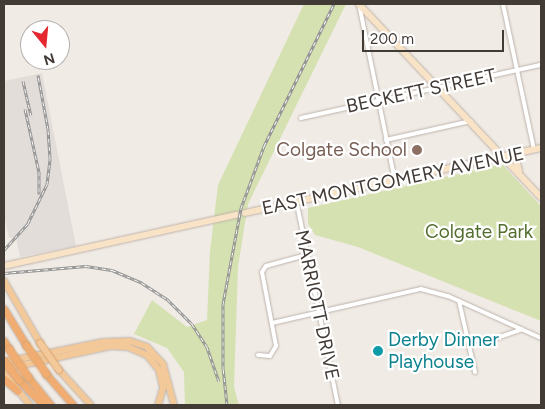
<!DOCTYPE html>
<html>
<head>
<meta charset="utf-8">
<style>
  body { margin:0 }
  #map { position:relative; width:545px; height:409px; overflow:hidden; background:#f0ebe5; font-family:Figtree,sans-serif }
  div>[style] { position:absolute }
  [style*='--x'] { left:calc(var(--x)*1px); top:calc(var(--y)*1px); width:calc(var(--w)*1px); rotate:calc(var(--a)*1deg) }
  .industrial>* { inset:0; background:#e3ddda }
  .green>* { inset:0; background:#d5e1b1 }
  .roads { filter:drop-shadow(0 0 1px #beb3ab) drop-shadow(0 0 1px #beb3ab) }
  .street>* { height:4px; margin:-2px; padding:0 2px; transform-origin:2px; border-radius:2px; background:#fff }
  .secondary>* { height:5.5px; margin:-2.75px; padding:0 2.75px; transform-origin:2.75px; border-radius:2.75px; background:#f9e3c6 }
  .primary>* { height:6px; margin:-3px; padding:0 3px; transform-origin:3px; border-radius:3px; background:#f4c99a }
  .highway>* { height:7px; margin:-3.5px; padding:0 3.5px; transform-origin:3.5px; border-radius:3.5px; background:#f0ac71 }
  .rail>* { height:3px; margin-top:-1.5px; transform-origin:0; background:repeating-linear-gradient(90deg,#fff 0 4px,#949494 0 8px); box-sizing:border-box; border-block:1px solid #949494 }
  .bridges { filter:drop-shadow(0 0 1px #d7a26c) drop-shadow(0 0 1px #d7a26c) }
  .primary-bridge>* { height:6px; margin:-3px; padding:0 3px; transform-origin:3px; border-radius:3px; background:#f4c99a }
  .highway-bridge>* { height:7px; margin:-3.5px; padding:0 3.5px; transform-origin:3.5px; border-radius:3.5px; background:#f0ac71 }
  .dots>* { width:14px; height:14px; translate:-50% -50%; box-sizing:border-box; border:2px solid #fff; border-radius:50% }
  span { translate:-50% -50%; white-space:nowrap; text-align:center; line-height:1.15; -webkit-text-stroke:4.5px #fff; paint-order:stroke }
  .street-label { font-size:19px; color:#423a35 }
  .education-label { font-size:19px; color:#785e54 }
  .right { translate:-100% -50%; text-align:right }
  .park-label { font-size:19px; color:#536e2e }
  .culture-label { font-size:19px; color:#0d838f }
  .left { translate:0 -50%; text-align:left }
  .frame { position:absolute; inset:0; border:5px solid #423a35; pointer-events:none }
  .north { position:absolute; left:20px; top:20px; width:50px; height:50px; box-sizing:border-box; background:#fff; border:1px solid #b3b0ae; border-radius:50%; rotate:163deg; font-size:14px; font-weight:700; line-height:20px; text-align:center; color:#423a35 }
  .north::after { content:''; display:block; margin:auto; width:18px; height:22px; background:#e52730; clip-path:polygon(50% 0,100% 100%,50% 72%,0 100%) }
  .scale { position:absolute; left:362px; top:30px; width:142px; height:22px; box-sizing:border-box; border:2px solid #423a35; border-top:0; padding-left:6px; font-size:15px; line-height:18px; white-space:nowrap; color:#423a35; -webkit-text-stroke:4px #fff; paint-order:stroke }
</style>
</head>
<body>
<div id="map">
  <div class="industrial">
    <div style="clip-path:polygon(42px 73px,76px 246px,20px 257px,16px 237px,9px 238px,4px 215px,4px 81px)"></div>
  </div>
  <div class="green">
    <div style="clip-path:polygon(304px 4px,346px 4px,248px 204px,238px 267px,234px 387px,239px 405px,185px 405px,184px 372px,167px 348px,134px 334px,152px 300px,187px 327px,207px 320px,210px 251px,218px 185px)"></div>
    <div style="clip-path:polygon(502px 164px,541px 206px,541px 321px,358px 247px,315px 235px,308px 224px,308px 208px)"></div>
  </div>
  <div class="roads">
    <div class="street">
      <div style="--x:359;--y:4;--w:181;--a:78.5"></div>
      <div style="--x:503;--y:4;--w:149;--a:78"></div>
      <div style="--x:301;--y:118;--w:246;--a:-12.5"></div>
      <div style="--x:386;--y:140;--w:87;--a:-12.6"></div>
      <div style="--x:297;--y:204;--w:205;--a:78.5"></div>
      <div style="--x:459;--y:301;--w:73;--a:77.3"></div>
      <div style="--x:272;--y:323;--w:153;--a:-12.9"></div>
      <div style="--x:421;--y:289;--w:28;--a:15"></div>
      <div style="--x:448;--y:296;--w:102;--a:24.3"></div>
      <div style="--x:469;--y:338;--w:16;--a:14"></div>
      <div style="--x:485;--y:342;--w:39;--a:-19"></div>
      <div style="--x:258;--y:355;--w:12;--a:5"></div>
      <div style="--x:270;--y:356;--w:12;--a:-59"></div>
      <div style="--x:276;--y:346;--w:75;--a:-100.7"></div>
      <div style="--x:262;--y:272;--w:7;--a:-56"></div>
      <div style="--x:266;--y:266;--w:41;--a:-15.4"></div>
    </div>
    <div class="secondary">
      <div style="--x:359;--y:4;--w:265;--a:46.7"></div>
      <div style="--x:519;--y:171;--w:11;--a:-105"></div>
      <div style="--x:516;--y:160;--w:9;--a:-54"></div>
      <div style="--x:245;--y:213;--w:303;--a:-12.4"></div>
      <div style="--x:4;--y:266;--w:238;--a:-12.4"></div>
    </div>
    <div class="primary">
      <div style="--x:4;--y:281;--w:72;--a:59.9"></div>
      <div style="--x:4;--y:362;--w:101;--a:-11.4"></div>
      <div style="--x:103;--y:342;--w:27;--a:-2"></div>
      <div style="--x:130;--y:341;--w:18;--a:19"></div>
      <div style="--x:147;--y:347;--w:23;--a:47"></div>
      <div style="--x:163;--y:364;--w:42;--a:75"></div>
      <div style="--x:4;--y:369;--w:109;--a:-12.1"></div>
      <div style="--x:111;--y:346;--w:17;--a:3"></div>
      <div style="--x:128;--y:347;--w:21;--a:23"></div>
      <div style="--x:147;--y:355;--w:19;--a:51"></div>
      <div style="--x:159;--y:370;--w:18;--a:77"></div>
      <div style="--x:163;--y:388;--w:18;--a:106"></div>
      <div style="--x:59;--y:370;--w:47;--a:47.6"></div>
      <div style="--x:4;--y:373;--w:41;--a:50.9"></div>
    </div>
    <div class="highway">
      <div style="--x:4;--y:309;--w:42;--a:58.6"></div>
      <div style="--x:4;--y:341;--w:9;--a:58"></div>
      <div style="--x:46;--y:374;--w:41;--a:48.9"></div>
      <div style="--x:28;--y:377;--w:36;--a:51"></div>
      <div style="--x:4;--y:379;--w:18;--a:41"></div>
      <div style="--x:19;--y:380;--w:35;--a:46"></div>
    </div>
  </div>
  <div class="rail">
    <div style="--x:23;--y:81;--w:35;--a:77"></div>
    <div style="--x:25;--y:109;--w:65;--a:77.5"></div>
    <div style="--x:39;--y:172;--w:22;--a:90"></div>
    <div style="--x:4;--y:250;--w:36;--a:-48"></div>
    <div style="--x:28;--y:223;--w:43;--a:-64"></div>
    <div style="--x:47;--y:184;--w:26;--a:-83"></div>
    <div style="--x:50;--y:158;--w:29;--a:-94"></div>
    <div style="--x:48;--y:129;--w:55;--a:-100.5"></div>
    <div style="--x:4;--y:273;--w:82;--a:-4.9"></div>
    <div style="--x:86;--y:266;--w:26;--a:9"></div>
    <div style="--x:112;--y:270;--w:33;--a:23"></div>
    <div style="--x:142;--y:283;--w:30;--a:33"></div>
    <div style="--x:167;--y:299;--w:35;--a:45"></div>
    <div style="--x:192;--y:324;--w:27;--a:57"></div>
    <div style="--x:207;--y:347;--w:36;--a:71"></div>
    <div style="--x:227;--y:405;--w:36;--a:-96"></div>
    <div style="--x:223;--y:369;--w:65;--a:-90"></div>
    <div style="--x:223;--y:304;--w:98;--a:-79.4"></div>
    <div style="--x:241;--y:208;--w:66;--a:-69.6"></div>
    <div style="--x:264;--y:146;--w:158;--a:-63.8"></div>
  </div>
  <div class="bridges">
    <div class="primary-bridge">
      <div style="--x:40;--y:343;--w:33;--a:55"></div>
    </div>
    <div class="highway-bridge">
      <div style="--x:26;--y:345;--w:35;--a:55"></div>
      <div style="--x:9;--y:349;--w:34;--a:56"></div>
      <div style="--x:4;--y:361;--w:24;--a:52"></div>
    </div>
  </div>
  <div class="dots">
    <div style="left:417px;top:150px;background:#8d6e63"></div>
    <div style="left:378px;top:351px;background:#0f9aa8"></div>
  </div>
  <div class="street-label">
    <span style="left:421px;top:91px;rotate:-12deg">BECKETT STREET</span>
    <span style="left:393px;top:181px;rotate:-12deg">EAST MONTGOMERY AVENUE</span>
    <span style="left:317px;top:305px;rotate:78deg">MARRIOTT DRIVE</span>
  </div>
  <div class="education-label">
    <span class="right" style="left:407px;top:150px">Colgate School</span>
  </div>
  <div class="park-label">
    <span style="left:479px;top:232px">Colgate Park</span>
  </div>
  <div class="culture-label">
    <span class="left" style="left:388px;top:351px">Derby Dinner<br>Playhouse</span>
  </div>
  <div class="frame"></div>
  <div class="north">N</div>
  <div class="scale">200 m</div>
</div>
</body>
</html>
